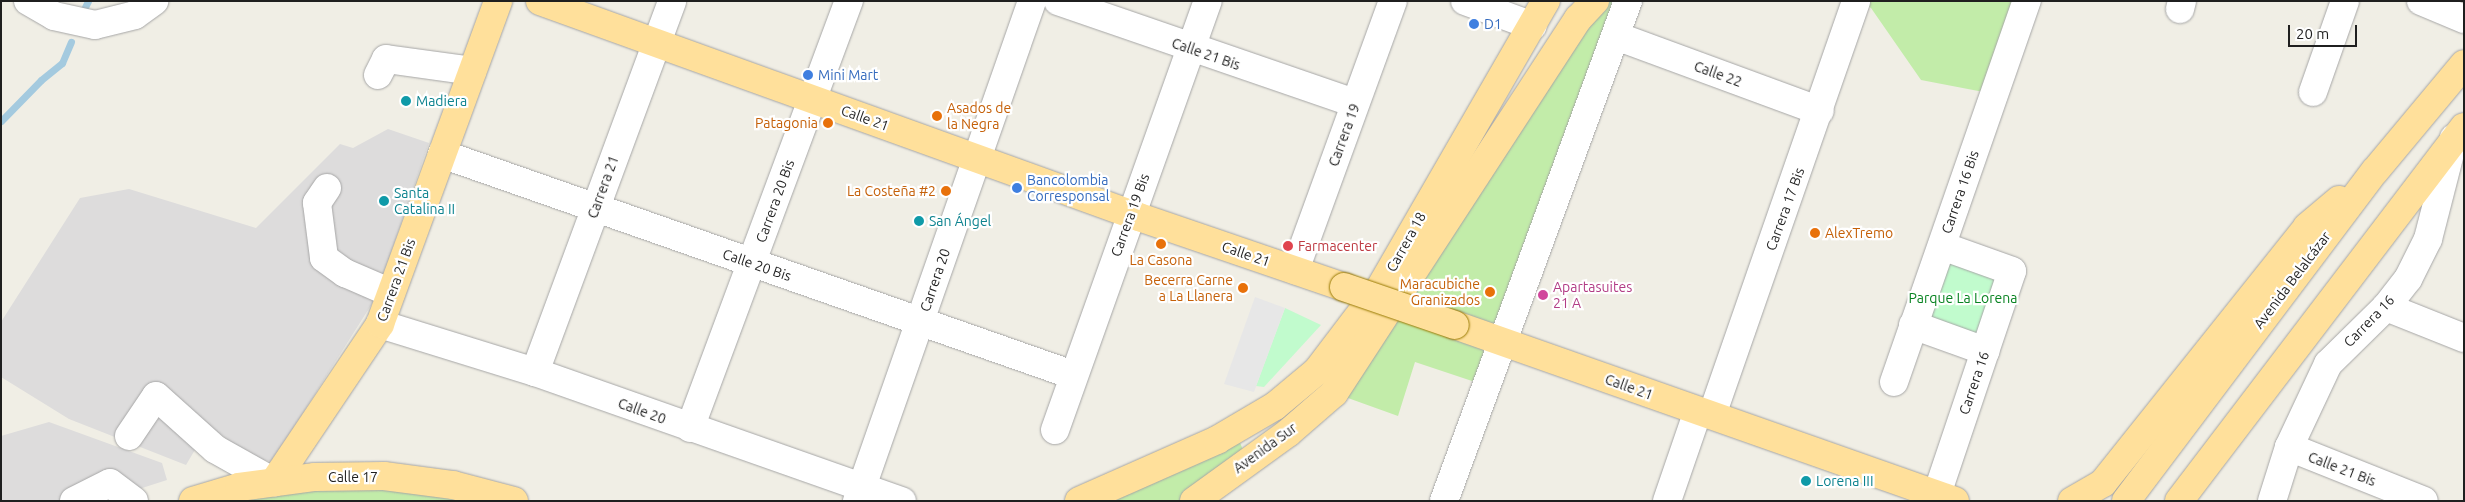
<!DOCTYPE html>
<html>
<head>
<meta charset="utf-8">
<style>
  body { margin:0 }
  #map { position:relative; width:2465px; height:502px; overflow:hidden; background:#f0eee5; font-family:Ubuntu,sans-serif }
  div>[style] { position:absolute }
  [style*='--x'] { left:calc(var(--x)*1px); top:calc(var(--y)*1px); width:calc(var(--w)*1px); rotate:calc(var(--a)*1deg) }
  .residential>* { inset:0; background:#dddcdc }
  .grass>* { inset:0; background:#c2eca9 }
  .park>* { inset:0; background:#c1fbcd }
  .parking>* { inset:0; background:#e7e7e7 }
  .stream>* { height:7px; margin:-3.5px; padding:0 3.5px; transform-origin:3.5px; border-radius:3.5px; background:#a4cadf }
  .roads { filter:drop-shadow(0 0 1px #a6a6a6) drop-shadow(0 0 1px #a6a6a6) }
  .minor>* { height:28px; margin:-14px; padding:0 14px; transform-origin:14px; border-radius:14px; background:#fff }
  .major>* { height:28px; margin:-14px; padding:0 14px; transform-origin:14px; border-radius:14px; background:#ffe09b }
  .bridges { filter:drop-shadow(0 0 1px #9a7a00) drop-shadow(0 0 1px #9a7a00) }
  .major-bridge>* { height:28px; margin:-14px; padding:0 14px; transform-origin:14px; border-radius:14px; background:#ffe09b }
  .dots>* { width:14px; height:14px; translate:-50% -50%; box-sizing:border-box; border:2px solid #fff; border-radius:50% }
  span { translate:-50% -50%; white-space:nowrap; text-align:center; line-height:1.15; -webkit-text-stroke:4.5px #fff; paint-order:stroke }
  .shop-label { font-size:14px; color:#366cbe }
  .left { translate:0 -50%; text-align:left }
  .street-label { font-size:14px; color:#1f1f1f }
  .culture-label { font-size:14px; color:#0d838f }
  .food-label { font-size:14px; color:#c56008 }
  .right { translate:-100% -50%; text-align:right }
  .health-label { font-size:14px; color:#be3a42 }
  .hotel-label { font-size:14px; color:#b23c85 }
  .park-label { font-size:14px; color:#088321 }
  .frame { position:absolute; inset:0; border:2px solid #1f1f1f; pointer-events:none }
  .scale { position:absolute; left:2288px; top:25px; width:69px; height:22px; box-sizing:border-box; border:2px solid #1f1f1f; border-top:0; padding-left:6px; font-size:15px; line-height:18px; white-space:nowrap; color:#1f1f1f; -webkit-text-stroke:4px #fff; paint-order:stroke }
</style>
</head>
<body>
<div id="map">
  <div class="residential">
    <div style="clip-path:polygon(388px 129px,429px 143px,375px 299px,272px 462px,251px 457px,209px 426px,186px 465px,69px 419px,1px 377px,1px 322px,80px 198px,129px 189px,256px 228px,340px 144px,353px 148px)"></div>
    <div style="clip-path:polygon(49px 422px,162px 463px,167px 480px,139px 489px,125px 501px,1px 501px,1px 436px)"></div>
  </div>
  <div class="grass">
    <div style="clip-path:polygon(1595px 1px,1628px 1px,1487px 386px,1415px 362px,1398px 416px,1334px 393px)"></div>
    <div style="clip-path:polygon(1861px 1px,2027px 1px,1994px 94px,1921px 80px,1871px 8px)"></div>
    <div style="clip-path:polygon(1239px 440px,1243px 450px,1194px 501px,1079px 501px)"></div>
    <div style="clip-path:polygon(315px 477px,514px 501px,223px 501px)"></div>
  </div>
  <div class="park">
    <div style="clip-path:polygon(1942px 246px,2012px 271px,1985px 351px,1913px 325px)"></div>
    <div style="clip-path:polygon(1285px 308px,1321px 325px,1264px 387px,1256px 386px)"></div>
  </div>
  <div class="parking">
    <div style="clip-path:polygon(1255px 297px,1285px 308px,1254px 392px,1224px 384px)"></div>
  </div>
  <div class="stream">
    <div style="--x:83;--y:11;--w:11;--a:-63"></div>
    <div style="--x:1;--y:121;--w:57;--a:-45.7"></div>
    <div style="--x:41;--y:80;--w:27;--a:-39"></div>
    <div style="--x:62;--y:63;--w:23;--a:-67"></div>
  </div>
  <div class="roads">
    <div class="minor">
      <div style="--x:28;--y:1;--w:30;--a:30"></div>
      <div style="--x:54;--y:16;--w:42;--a:12.4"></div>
      <div style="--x:95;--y:25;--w:41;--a:-14"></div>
      <div style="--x:135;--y:15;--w:24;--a:-36"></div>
      <div style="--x:1058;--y:1;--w:314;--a:19"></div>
      <div style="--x:1465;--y:1;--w:72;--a:20.2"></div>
      <div style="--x:2421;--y:1;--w:47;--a:22.7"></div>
      <div style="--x:2180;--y:9;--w:8;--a:-76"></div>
      <div style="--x:1616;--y:36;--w:217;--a:20.2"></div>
      <div style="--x:378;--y:75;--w:18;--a:-63"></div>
      <div style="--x:386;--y:59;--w:87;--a:7.9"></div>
      <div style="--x:2313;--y:92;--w:96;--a:-70.6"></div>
      <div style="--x:442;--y:154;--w:669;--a:19.3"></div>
      <div style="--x:327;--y:188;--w:18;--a:124"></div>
      <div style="--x:317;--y:203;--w:55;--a:82.7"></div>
      <div style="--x:324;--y:258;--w:26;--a:36"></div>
      <div style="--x:345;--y:273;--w:50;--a:23.5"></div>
      <div style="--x:1295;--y:270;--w:286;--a:-70"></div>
      <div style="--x:2386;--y:307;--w:84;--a:21.7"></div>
      <div style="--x:380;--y:324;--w:162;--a:17.2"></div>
      <div style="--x:535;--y:372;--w:389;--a:19.4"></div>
      <div style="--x:1913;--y:325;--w:77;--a:19.9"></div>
      <div style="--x:535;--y:372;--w:395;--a:-69.7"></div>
      <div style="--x:1894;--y:382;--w:404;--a:-70.8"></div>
      <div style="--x:1712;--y:415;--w:438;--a:-70.8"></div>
      <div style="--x:690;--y:428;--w:456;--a:-69.6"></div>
      <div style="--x:1055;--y:430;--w:455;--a:-70.4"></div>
      <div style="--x:129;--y:436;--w:48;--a:-56"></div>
      <div style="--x:156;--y:396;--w:79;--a:41.9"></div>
      <div style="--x:215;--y:449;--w:68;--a:29.2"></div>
      <div style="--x:2289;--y:447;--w:145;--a:21.8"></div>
      <div style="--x:1937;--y:494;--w:235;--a:-71.4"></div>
      <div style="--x:2012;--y:271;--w:74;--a:-160.3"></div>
      <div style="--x:74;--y:501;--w:40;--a:-26.6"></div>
      <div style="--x:110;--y:483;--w:30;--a:37"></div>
      <div style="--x:857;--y:501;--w:530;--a:-70.71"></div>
      <div style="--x:1444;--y:501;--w:533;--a:-69.8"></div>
      <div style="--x:1667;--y:501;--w:95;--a:-71"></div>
      <div style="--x:2272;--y:501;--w:57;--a:-72.5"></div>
      <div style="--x:2289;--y:447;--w:92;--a:-64.8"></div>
      <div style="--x:2328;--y:364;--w:81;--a:-44.5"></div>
      <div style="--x:2386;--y:307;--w:36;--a:-52"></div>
      <div style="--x:2408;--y:279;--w:45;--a:-63.4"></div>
      <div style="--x:2428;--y:239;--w:104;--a:-75.6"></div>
    </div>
    <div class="major">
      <div style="--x:540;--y:1;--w:637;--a:19.83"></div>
      <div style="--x:1139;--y:217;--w:217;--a:18.9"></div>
      <div style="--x:1455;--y:325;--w:530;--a:19.39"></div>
      <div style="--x:274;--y:482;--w:190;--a:-56.1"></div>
      <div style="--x:380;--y:324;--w:344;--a:-69.9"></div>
      <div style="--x:193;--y:501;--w:48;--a:-16.9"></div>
      <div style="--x:239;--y:487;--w:77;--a:-7.5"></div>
      <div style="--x:315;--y:477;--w:69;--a:-0.8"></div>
      <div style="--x:384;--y:476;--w:70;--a:7.4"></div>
      <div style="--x:453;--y:485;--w:63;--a:14.7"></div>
      <div style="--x:1079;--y:501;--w:151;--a:-23.8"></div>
      <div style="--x:1217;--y:440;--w:67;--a:-30.4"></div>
      <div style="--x:1275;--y:406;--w:55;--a:-39.8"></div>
      <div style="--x:1317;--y:371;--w:104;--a:-52.8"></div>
      <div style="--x:1380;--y:288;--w:332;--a:-60"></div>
      <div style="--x:1194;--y:501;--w:116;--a:-35.9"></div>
      <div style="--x:1288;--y:433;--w:61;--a:-41"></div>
      <div style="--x:1334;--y:393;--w:447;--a:-56.9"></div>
      <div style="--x:1578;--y:19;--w:25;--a:-47"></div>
      <div style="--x:2072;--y:501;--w:36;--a:-30"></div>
      <div style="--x:2103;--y:483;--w:327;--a:-51.4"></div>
      <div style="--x:2307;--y:227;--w:42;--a:-40.2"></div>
      <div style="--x:2126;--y:501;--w:413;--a:-53"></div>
      <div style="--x:2375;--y:171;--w:139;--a:-50.2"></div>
      <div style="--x:2179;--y:501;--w:470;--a:-52.7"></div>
    </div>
  </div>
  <div class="bridges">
    <div class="major-bridge">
      <div style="--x:1344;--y:287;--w:117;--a:18.9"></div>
    </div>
  </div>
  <div class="dots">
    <div style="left:1474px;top:24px;background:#3f7fe0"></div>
    <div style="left:808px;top:75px;background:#3f7fe0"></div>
    <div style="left:406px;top:101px;background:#0f9aa8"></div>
    <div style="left:937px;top:116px;background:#e8710a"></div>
    <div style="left:828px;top:123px;background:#e8710a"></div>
    <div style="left:1017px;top:188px;background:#3f7fe0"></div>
    <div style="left:946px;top:191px;background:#e8710a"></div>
    <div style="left:384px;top:201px;background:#0f9aa8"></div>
    <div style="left:919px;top:221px;background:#0f9aa8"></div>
    <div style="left:1815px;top:233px;background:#e8710a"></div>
    <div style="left:1161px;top:244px;background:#e8710a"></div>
    <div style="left:1288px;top:246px;background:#e0444e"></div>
    <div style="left:1243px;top:288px;background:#e8710a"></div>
    <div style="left:1490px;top:292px;background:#e8710a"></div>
    <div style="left:1543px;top:295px;background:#d1479c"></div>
    <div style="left:1806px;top:481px;background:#0f9aa8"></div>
  </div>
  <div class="shop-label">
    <span class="left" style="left:1484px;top:24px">D1</span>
    <span class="left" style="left:818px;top:75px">Mini Mart</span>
    <span class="left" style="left:1027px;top:188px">Bancolombia<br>Corresponsal</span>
  </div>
  <div class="street-label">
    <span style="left:1206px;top:54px;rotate:19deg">Calle 21 Bis</span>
    <span style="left:1718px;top:74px;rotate:20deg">Calle 22</span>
    <span style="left:865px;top:118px;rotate:20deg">Calle 21</span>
    <span style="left:1344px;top:135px;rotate:-70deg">Carrera 19</span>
    <span style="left:603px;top:187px;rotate:-70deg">Carrera 21</span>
    <span style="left:1960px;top:192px;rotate:-71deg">Carrera 16 Bis</span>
    <span style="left:775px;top:201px;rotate:-70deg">Carrera 20 Bis</span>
    <span style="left:1785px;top:209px;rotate:-70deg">Carrera 17 Bis</span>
    <span style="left:1130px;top:215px;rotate:-70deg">Carrera 19 Bis</span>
    <span style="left:1406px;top:242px;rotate:-61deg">Carrera 18</span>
    <span style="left:1246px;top:254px;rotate:19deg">Calle 21</span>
    <span style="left:757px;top:265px;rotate:19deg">Calle 20 Bis</span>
    <span style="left:396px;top:280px;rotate:-70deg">Carrera 21 Bis</span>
    <span style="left:935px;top:280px;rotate:-71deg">Carrera 20</span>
    <span style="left:2292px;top:280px;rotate:-53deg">Avenida Belalcázar</span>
    <span style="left:2369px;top:321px;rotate:-46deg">Carrera 16</span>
    <span style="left:1974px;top:383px;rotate:-71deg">Carrera 16</span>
    <span style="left:1629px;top:387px;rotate:20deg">Calle 21</span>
    <span style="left:642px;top:411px;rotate:20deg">Calle 20</span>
    <span style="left:1265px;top:448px;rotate:-36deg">Avenida Sur</span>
    <span style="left:2342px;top:469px;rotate:21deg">Calle 21 Bis</span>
    <span style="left:353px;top:477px">Calle 17</span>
  </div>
  <div class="culture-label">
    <span class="left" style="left:416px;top:101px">Madiera</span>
    <span class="left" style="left:394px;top:201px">Santa<br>Catalina II</span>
    <span class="left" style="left:929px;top:221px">San Ángel</span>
    <span class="left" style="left:1816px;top:481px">Lorena III</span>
  </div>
  <div class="food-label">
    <span class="left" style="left:947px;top:116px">Asados de<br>la Negra</span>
    <span class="right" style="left:818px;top:123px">Patagonia</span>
    <span class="right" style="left:936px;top:191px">La Costeña #2</span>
    <span class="left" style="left:1825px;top:233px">AlexTremo</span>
    <span style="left:1161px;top:260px">La Casona</span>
    <span class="right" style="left:1233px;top:288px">Becerra Carne<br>a La Llanera</span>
    <span class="right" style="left:1480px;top:292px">Maracubiche<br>Granizados</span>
  </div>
  <div class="health-label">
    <span class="left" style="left:1298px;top:246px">Farmacenter</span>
  </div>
  <div class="hotel-label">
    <span class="left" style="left:1553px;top:295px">Apartasuites<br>21 A</span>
  </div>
  <div class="park-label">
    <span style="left:1963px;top:298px">Parque La Lorena</span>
  </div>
  <div class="frame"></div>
  <div class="scale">20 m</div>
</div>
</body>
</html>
